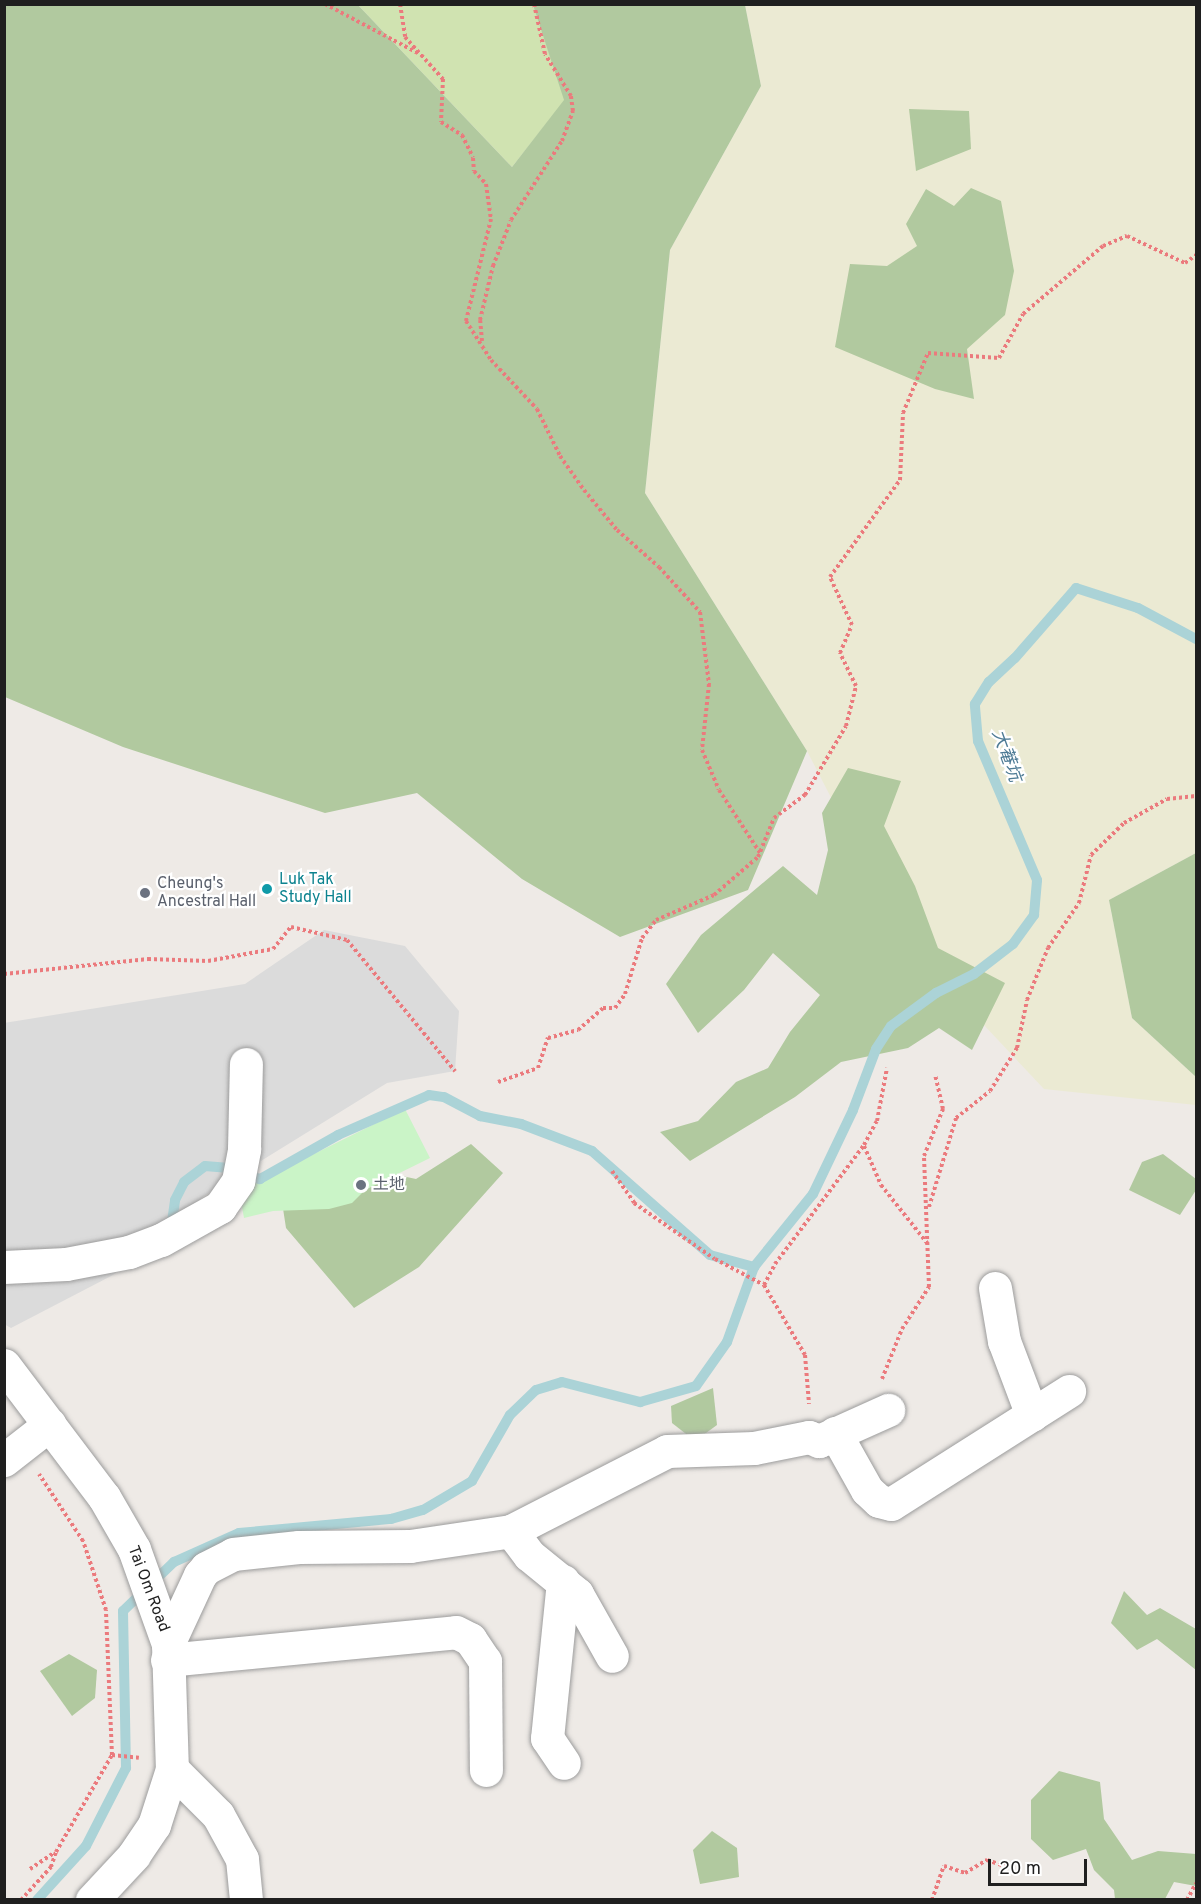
<!DOCTYPE html>
<html>
<head>
<meta charset="utf-8">
<style>
  body { margin:0 }
  #map { position:relative; width:1201px; height:1904px; overflow:hidden; background:#eeeae6; font-family:Overpass,"Noto Sans TC",sans-serif }
  div>[style] { position:absolute }
  [style*='--x'] { left:calc(var(--x)*1px); top:calc(var(--y)*1px); width:calc(var(--w)*1px); rotate:calc(var(--a)*1deg) }
  .farmland>* { inset:0; background:#ebead3 }
  .grass>* { inset:0; background:#d0e3b1 }
  .forest>* { inset:0; background:#b1c99f }
  .park>* { inset:0; background:#caf4c7 }
  .parking>* { inset:0; background:#dbdbdb }
  .stream>* { height:10px; margin:-5px; padding:0 5px; transform-origin:5px; border-radius:5px; background:#abd3d7 }
  .path>* { height:4px; margin-top:-2px; transform-origin:0; background:repeating-linear-gradient(90deg,#eb7a7d 0 3px,transparent 0 6px) }
  .roads { filter:drop-shadow(0 0 2px #9c9c9c) drop-shadow(0 0 2px #9c9c9c) }
  .minor>* { height:33px; margin:-16.5px; padding:0 16.5px; transform-origin:16.5px; border-radius:16.5px; background:#fff }
  .dots>* { width:16px; height:16px; translate:-50% -50%; box-sizing:border-box; border:3px solid #fff; border-radius:50% }
  span { translate:-50% -50%; white-space:nowrap; text-align:center; line-height:1.15; -webkit-text-stroke:4.5px #fff; paint-order:stroke }
  .culture-label { font-size:16px; color:#0d838f }
  .left { translate:0 -50%; text-align:left }
  .worship-label { font-size:16px; color:#5b616d }
  .street-label { font-size:16px; color:#1f1f1f }
  .water-label { font-size:18px; color:#4e7b95; font-style:italic }
  .frame { position:absolute; inset:0; border:6px solid #1f1f1f; pointer-events:none }
  .scale { position:absolute; left:988px; top:1859px; width:99px; height:27px; box-sizing:border-box; border:3px solid #1f1f1f; border-top:0; padding-left:8px; font-size:18px; line-height:21px; white-space:nowrap; color:#1f1f1f; -webkit-text-stroke:4px #fff; paint-order:stroke }
</style>
</head>
<body>
<div id="map">
  <div class="farmland">
    <div style="clip-path:polygon(745px 5px,1196px 5px,1196px 853px,1109px 900px,1132px 1018px,1196px 1077px,1196px 1105px,1044px 1089px,905px 941px,807px 751px,645px 493px,670px 250px,761px 86px)"></div>
  </div>
  <div class="grass">
    <div style="clip-path:polygon(358px 5px,533px 5px,565px 100px,512px 167px)"></div>
  </div>
  <div class="forest">
    <div style="clip-path:polygon(4px 5px,358px 5px,512px 167px,564px 100px,533px 5px,745px 5px,761px 86px,670px 250px,645px 493px,807px 751px,748px 890px,620px 937px,522px 879px,417px 793px,325px 813px,123px 747px,5px 697px)"></div>
    <div style="clip-path:polygon(909px 109px,969px 111px,971px 149px,916px 171px)"></div>
    <div style="clip-path:polygon(971px 188px,1001px 201px,1014px 271px,1005px 315px,967px 349px,974px 399px,935px 389px,835px 347px,850px 264px,887px 266px,917px 246px,906px 224px,926px 189px,954px 206px)"></div>
    <div style="clip-path:polygon(848px 768px,901px 781px,884px 826px,915px 886px,938px 948px,1005px 983px,972px 1050px,939px 1028px,908px 1048px,841px 1062px,795px 1097px,690px 1161px,660px 1132px,698px 1121px,736px 1082px,768px 1068px,790px 1032px,820px 995px,773px 953px,744px 990px,698px 1033px,666px 984px,701px 935px,783px 866px,817px 895px,828px 850px,822px 813px)"></div>
    <div style="clip-path:polygon(1196px 853px,1196px 1077px,1132px 1018px,1109px 900px)"></div>
    <div style="clip-path:polygon(471px 1144px,503px 1173px,419px 1267px,354px 1308px,286px 1228px,282px 1202px,342px 1163px,416px 1179px)"></div>
    <div style="clip-path:polygon(1163px 1154px,1196px 1179px,1196px 1190px,1180px 1215px,1129px 1190px,1142px 1162px)"></div>
    <div style="clip-path:polygon(713px 1388px,717px 1425px,695px 1441px,672px 1423px,671px 1406px)"></div>
    <div style="clip-path:polygon(1124px 1591px,1147px 1615px,1160px 1608px,1196px 1629px,1196px 1670px,1157px 1639px,1137px 1650px,1111px 1623px)"></div>
    <div style="clip-path:polygon(69px 1654px,97px 1670px,95px 1698px,72px 1716px,40px 1671px)"></div>
    <div style="clip-path:polygon(1059px 1771px,1100px 1782px,1104px 1819px,1132px 1860px,1158px 1851px,1196px 1854px,1196px 1886px,1174px 1882px,1165px 1899px,1115px 1899px,1114px 1890px,1094px 1870px,1086px 1849px,1053px 1860px,1031px 1839px,1031px 1800px)"></div>
    <div style="clip-path:polygon(712px 1831px,737px 1848px,739px 1877px,700px 1884px,693px 1850px)"></div>
  </div>
  <div class="park">
    <div style="clip-path:polygon(405px 1109px,430px 1158px,365px 1190px,352px 1203px,329px 1209px,273px 1211px,244px 1218px,239px 1191px)"></div>
  </div>
  <div class="parking">
    <div style="clip-path:polygon(324px 930px,405px 946px,459px 1011px,455px 1071px,387px 1083px,204px 1196px,113px 1275px,11px 1328px,4px 1324px,4px 1023px,245px 984px)"></div>
  </div>
  <div class="stream">
    <div style="--x:172;--y:1222;--w:22;--a:-82"></div>
    <div style="--x:175;--y:1200;--w:20;--a:-63"></div>
    <div style="--x:184;--y:1182;--w:26;--a:-37"></div>
    <div style="--x:205;--y:1166;--w:24;--a:5"></div>
    <div style="--x:229;--y:1168;--w:33;--a:20"></div>
    <div style="--x:260;--y:1179;--w:90;--a:-29.4"></div>
    <div style="--x:338;--y:1135;--w:99;--a:-23.7"></div>
    <div style="--x:429;--y:1095;--w:15;--a:8"></div>
    <div style="--x:444;--y:1097;--w:41;--a:27.8"></div>
    <div style="--x:480;--y:1116;--w:42;--a:11"></div>
    <div style="--x:521;--y:1124;--w:76;--a:20.8"></div>
    <div style="--x:592;--y:1151;--w:157;--a:41.4"></div>
    <div style="--x:710;--y:1255;--w:46;--a:15.3"></div>
    <div style="--x:37;--y:1900;--w:73;--a:-47.8"></div>
    <div style="--x:86;--y:1846;--w:88;--a:-62.9"></div>
    <div style="--x:126;--y:1768;--w:157;--a:-91.1"></div>
    <div style="--x:123;--y:1611;--w:71;--a:-43.9"></div>
    <div style="--x:174;--y:1562;--w:71;--a:-24"></div>
    <div style="--x:239;--y:1533;--w:153;--a:-5.3"></div>
    <div style="--x:391;--y:1519;--w:33;--a:-16"></div>
    <div style="--x:423;--y:1510;--w:57;--a:-30.6"></div>
    <div style="--x:472;--y:1481;--w:76;--a:-60.1"></div>
    <div style="--x:510;--y:1415;--w:36;--a:-44"></div>
    <div style="--x:536;--y:1390;--w:27;--a:-17"></div>
    <div style="--x:562;--y:1382;--w:81;--a:14.4"></div>
    <div style="--x:640;--y:1402;--w:58;--a:-15.9"></div>
    <div style="--x:696;--y:1386;--w:54;--a:-54.8"></div>
    <div style="--x:727;--y:1342;--w:80;--a:-70.2"></div>
    <div style="--x:754;--y:1267;--w:94;--a:-51.1"></div>
    <div style="--x:813;--y:1194;--w:93;--a:-64.5"></div>
    <div style="--x:853;--y:1110;--w:65;--a:-69.3"></div>
    <div style="--x:876;--y:1049;--w:27;--a:-57"></div>
    <div style="--x:891;--y:1026;--w:56;--a:-36.3"></div>
    <div style="--x:936;--y:993;--w:42;--a:-26.6"></div>
    <div style="--x:974;--y:974;--w:49;--a:-37.6"></div>
    <div style="--x:1013;--y:944;--w:36;--a:-54"></div>
    <div style="--x:1034;--y:915;--w:35;--a:-85"></div>
    <div style="--x:1037;--y:880;--w:151;--a:-113"></div>
    <div style="--x:978;--y:741;--w:37;--a:-95"></div>
    <div style="--x:975;--y:704;--w:26;--a:-58"></div>
    <div style="--x:989;--y:682;--w:35;--a:-43"></div>
    <div style="--x:1015;--y:658;--w:93;--a:-48.9"></div>
    <div style="--x:1076;--y:588;--w:65;--a:17.9"></div>
    <div style="--x:1138;--y:608;--w:66;--a:28.1"></div>
  </div>
  <div class="path">
    <div style="--x:325;--y:4;--w:107;--a:27.8"></div>
    <div style="--x:400;--y:4;--w:33;--a:81"></div>
    <div style="--x:405;--y:37;--w:57;--a:47.9"></div>
    <div style="--x:443;--y:79;--w:43;--a:92.7"></div>
    <div style="--x:441;--y:122;--w:25;--a:32"></div>
    <div style="--x:462;--y:135;--w:25;--a:64"></div>
    <div style="--x:473;--y:158;--w:13;--a:86"></div>
    <div style="--x:474;--y:171;--w:18;--a:47"></div>
    <div style="--x:486;--y:184;--w:35;--a:82"></div>
    <div style="--x:491;--y:219;--w:105;--a:103.8"></div>
    <div style="--x:466;--y:321;--w:46;--a:57.3"></div>
    <div style="--x:491;--y:360;--w:67;--a:46.8"></div>
    <div style="--x:537;--y:409;--w:52;--a:63.9"></div>
    <div style="--x:560;--y:456;--w:42;--a:54.8"></div>
    <div style="--x:584;--y:490;--w:52;--a:50.5"></div>
    <div style="--x:617;--y:530;--w:56;--a:41.4"></div>
    <div style="--x:659;--y:567;--w:61;--a:47.7"></div>
    <div style="--x:700;--y:612;--w:73;--a:82.9"></div>
    <div style="--x:709;--y:684;--w:66;--a:96.1"></div>
    <div style="--x:702;--y:750;--w:43;--a:67"></div>
    <div style="--x:719;--y:790;--w:75;--a:56.9"></div>
    <div style="--x:482;--y:341;--w:21;--a:-95"></div>
    <div style="--x:480;--y:320;--w:56;--a:-76.5"></div>
    <div style="--x:493;--y:266;--w:49;--a:-68.6"></div>
    <div style="--x:511;--y:220;--w:94;--a:-57.2"></div>
    <div style="--x:562;--y:141;--w:32;--a:-70"></div>
    <div style="--x:573;--y:111;--w:15;--a:-98"></div>
    <div style="--x:571;--y:96;--w:49;--a:-121.8"></div>
    <div style="--x:545;--y:54;--w:51;--a:-102.4"></div>
    <div style="--x:4;--y:974;--w:145;--a:-5.9"></div>
    <div style="--x:148;--y:959;--w:60;--a:1.9"></div>
    <div style="--x:208;--y:961;--w:66;--a:-10.5"></div>
    <div style="--x:273;--y:949;--w:28;--a:-51"></div>
    <div style="--x:291;--y:927;--w:57;--a:13.1"></div>
    <div style="--x:347;--y:940;--w:170;--a:50.5"></div>
    <div style="--x:498;--y:1082;--w:42;--a:-19.3"></div>
    <div style="--x:538;--y:1068;--w:32;--a:-72"></div>
    <div style="--x:548;--y:1038;--w:31;--a:-15"></div>
    <div style="--x:578;--y:1030;--w:33;--a:-41"></div>
    <div style="--x:603;--y:1008;--w:12;--a:0"></div>
    <div style="--x:615;--y:1008;--w:17;--a:-54"></div>
    <div style="--x:625;--y:994;--w:59;--a:-73.1"></div>
    <div style="--x:642;--y:938;--w:23;--a:-52"></div>
    <div style="--x:656;--y:920;--w:63;--a:-23.3"></div>
    <div style="--x:714;--y:895;--w:58;--a:-40.8"></div>
    <div style="--x:758;--y:857;--w:42;--a:-67.7"></div>
    <div style="--x:774;--y:818;--w:39;--a:-37"></div>
    <div style="--x:805;--y:795;--w:80;--a:-59.3"></div>
    <div style="--x:846;--y:726;--w:41;--a:-76"></div>
    <div style="--x:856;--y:686;--w:37;--a:-116"></div>
    <div style="--x:840;--y:653;--w:30;--a:-67"></div>
    <div style="--x:852;--y:625;--w:53;--a:-114.6"></div>
    <div style="--x:830;--y:577;--w:120;--a:-54.2"></div>
    <div style="--x:900;--y:480;--w:67;--a:-87.4"></div>
    <div style="--x:903;--y:413;--w:65;--a:-67.4"></div>
    <div style="--x:928;--y:353;--w:71;--a:4"></div>
    <div style="--x:999;--y:358;--w:50;--a:-61.4"></div>
    <div style="--x:1023;--y:314;--w:105;--a:-40.4"></div>
    <div style="--x:1103;--y:246;--w:26;--a:-23"></div>
    <div style="--x:1127;--y:236;--w:64;--a:25"></div>
    <div style="--x:1185;--y:263;--w:14;--a:-36"></div>
    <div style="--x:864;--y:1146;--w:43;--a:66.4"></div>
    <div style="--x:881;--y:1185;--w:75;--a:51.5"></div>
    <div style="--x:612;--y:1171;--w:39;--a:55"></div>
    <div style="--x:634;--y:1203;--w:98;--a:34.7"></div>
    <div style="--x:715;--y:1259;--w:55;--a:28"></div>
    <div style="--x:764;--y:1285;--w:81;--a:59.6"></div>
    <div style="--x:805;--y:1355;--w:49;--a:85.3"></div>
    <div style="--x:929;--y:1207;--w:93;--a:-73.1"></div>
    <div style="--x:956;--y:1118;--w:43;--a:-38.5"></div>
    <div style="--x:990;--y:1091;--w:51;--a:-57.9"></div>
    <div style="--x:1017;--y:1048;--w:49;--a:-78.2"></div>
    <div style="--x:1027;--y:1000;--w:56;--a:-68"></div>
    <div style="--x:1048;--y:948;--w:55;--a:-55.4"></div>
    <div style="--x:1079;--y:903;--w:49;--a:-76"></div>
    <div style="--x:1091;--y:855;--w:46;--a:-44.1"></div>
    <div style="--x:1124;--y:823;--w:49;--a:-29.2"></div>
    <div style="--x:1167;--y:799;--w:29;--a:-6"></div>
    <div style="--x:764;--y:1285;--w:24;--a:-62"></div>
    <div style="--x:775;--y:1264;--w:149;--a:-53.2"></div>
    <div style="--x:864;--y:1145;--w:27;--a:-62"></div>
    <div style="--x:877;--y:1121;--w:54;--a:-79.3"></div>
    <div style="--x:882;--y:1379;--w:54;--a:-68.2"></div>
    <div style="--x:902;--y:1329;--w:50;--a:-57.3"></div>
    <div style="--x:929;--y:1287;--w:131;--a:-92.2"></div>
    <div style="--x:924;--y:1156;--w:51;--a:-68"></div>
    <div style="--x:943;--y:1109;--w:35;--a:-103"></div>
    <div style="--x:112;--y:1755;--w:27;--a:6"></div>
    <div style="--x:30;--y:1869;--w:30;--a:-34"></div>
    <div style="--x:21;--y:1900;--w:45;--a:-47.7"></div>
    <div style="--x:51;--y:1867;--w:16;--a:-72"></div>
    <div style="--x:56;--y:1852;--w:112;--a:-60"></div>
    <div style="--x:112;--y:1755;--w:145;--a:-92.4"></div>
    <div style="--x:106;--y:1610;--w:73;--a:-108.4"></div>
    <div style="--x:83;--y:1541;--w:80;--a:-123.3"></div>
    <div style="--x:932;--y:1900;--w:36;--a:-71"></div>
    <div style="--x:944;--y:1866;--w:22;--a:18"></div>
    <div style="--x:965;--y:1873;--w:26;--a:-31"></div>
    <div style="--x:987;--y:1860;--w:21;--a:19"></div>
    <div style="--x:1187;--y:1900;--w:19;--a:-62"></div>
  </div>
  <div class="roads">
    <div class="minor">
      <div style="--x:4;--y:1267;--w:62;--a:-2.8"></div>
      <div style="--x:66;--y:1264;--w:64;--a:-10.8"></div>
      <div style="--x:129;--y:1252;--w:34;--a:-21"></div>
      <div style="--x:161;--y:1240;--w:68;--a:-29.2"></div>
      <div style="--x:220;--y:1207;--w:32;--a:-55"></div>
      <div style="--x:238;--y:1181;--w:33;--a:-79"></div>
      <div style="--x:244;--y:1149;--w:85;--a:-88.7"></div>
      <div style="--x:995;--y:1288;--w:54;--a:80.4"></div>
      <div style="--x:1004;--y:1341;--w:79;--a:69.3"></div>
      <div style="--x:4;--y:1365;--w:166;--a:52.9"></div>
      <div style="--x:104;--y:1497;--w:60;--a:60"></div>
      <div style="--x:134;--y:1549;--w:101;--a:70.3"></div>
      <div style="--x:168;--y:1644;--w:125;--a:88.2"></div>
      <div style="--x:172;--y:1769;--w:59;--a:107.8"></div>
      <div style="--x:154;--y:1825;--w:36;--a:124"></div>
      <div style="--x:134;--y:1855;--w:62;--a:133"></div>
      <div style="--x:835;--y:1433;--w:65;--a:60.7"></div>
      <div style="--x:867;--y:1490;--w:16;--a:43"></div>
      <div style="--x:879;--y:1501;--w:12;--a:14"></div>
      <div style="--x:891;--y:1504;--w:211;--a:-32.4"></div>
      <div style="--x:4;--y:1460;--w:58;--a:-38"></div>
      <div style="--x:511;--y:1531;--w:30;--a:53"></div>
      <div style="--x:529;--y:1555;--w:62;--a:39.1"></div>
      <div style="--x:577;--y:1594;--w:71;--a:60.6"></div>
      <div style="--x:563;--y:1581;--w:158;--a:95.8"></div>
      <div style="--x:547;--y:1738;--w:30;--a:56"></div>
      <div style="--x:168;--y:1644;--w:76;--a:-65.1"></div>
      <div style="--x:200;--y:1575;--w:9;--a:-49"></div>
      <div style="--x:206;--y:1568;--w:30;--a:-27"></div>
      <div style="--x:233;--y:1554;--w:66;--a:-6.1"></div>
      <div style="--x:299;--y:1547;--w:111;--a:-0.5"></div>
      <div style="--x:410;--y:1546;--w:102;--a:-8.4"></div>
      <div style="--x:511;--y:1531;--w:175;--a:-27.1"></div>
      <div style="--x:667;--y:1451;--w:87;--a:-2"></div>
      <div style="--x:754;--y:1448;--w:56;--a:-11.3"></div>
      <div style="--x:809;--y:1437;--w:11;--a:22"></div>
      <div style="--x:819;--y:1441;--w:76;--a:-24.2"></div>
      <div style="--x:167;--y:1660;--w:290;--a:-5.5"></div>
      <div style="--x:456;--y:1632;--w:16;--a:27"></div>
      <div style="--x:470;--y:1639;--w:27;--a:56"></div>
      <div style="--x:485;--y:1661;--w:109;--a:89.5"></div>
      <div style="--x:172;--y:1769;--w:65;--a:45"></div>
      <div style="--x:218;--y:1815;--w:50;--a:61.4"></div>
      <div style="--x:242;--y:1859;--w:41;--a:84.4"></div>
    </div>
  </div>
  <div class="dots">
    <div style="left:267px;top:889px;background:#0f9aa8"></div>
    <div style="left:145px;top:893px;background:#6b7280"></div>
    <div style="left:361px;top:1185px;background:#6b7280"></div>
  </div>
  <div class="culture-label">
    <span class="left" style="left:279px;top:889px">Luk Tak<br>Study Hall</span>
  </div>
  <div class="worship-label">
    <span class="left" style="left:157px;top:893px">Cheung's<br>Ancestral Hall</span>
    <span class="left" style="left:373px;top:1185px">土地</span>
  </div>
  <div class="street-label">
    <span style="left:148px;top:1589px;rotate:69deg">Tai Om Road</span>
  </div>
  <div class="water-label">
    <span style="left:1005px;top:756px;rotate:70deg">大菴坑</span>
  </div>
  <div class="frame"></div>
  <div class="scale">20 m</div>
</div>
</body>
</html>
